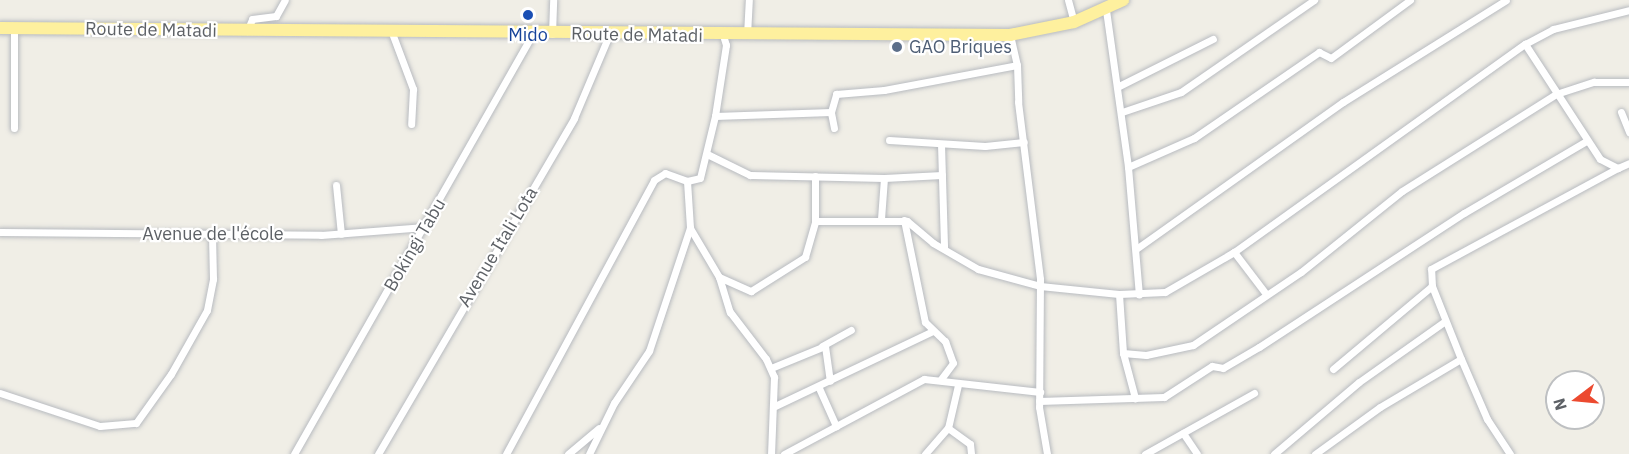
<!DOCTYPE html>
<html>
<head>
<meta charset="utf-8">
<style>
  body { margin:0 }
  #map { position:relative; width:1629px; height:454px; overflow:hidden; background:#f0eee6; font-family:"IBM Plex Sans",sans-serif }
  div>[style] { position:absolute }
  [style*='--x'] { left:calc(var(--x)*1px); top:calc(var(--y)*1px); width:calc(var(--w)*1px); rotate:calc(var(--a)*1deg) }
  .roads { filter:drop-shadow(0 0 2px #b8bbc0) drop-shadow(0 0 2px #b8bbc0) }
  .minor>* { height:7px; margin:-3.5px; padding:0 3.5px; transform-origin:3.5px; border-radius:3.5px; background:#fff }
  .trunk>* { height:12px; margin:-6px; padding:0 6px; transform-origin:6px; border-radius:6px; background:#fef09e }
  .dots>* { width:16px; height:16px; translate:-50% -50%; box-sizing:border-box; border:3px solid #fff; border-radius:50% }
  span { translate:-50% -50%; white-space:nowrap; text-align:center; line-height:1.15; -webkit-text-stroke:4.5px #fff; paint-order:stroke }
  .street-label { font-size:18px; color:#5d6166 }
  .transit-label { font-size:18px; color:#164399 }
  .service-label { font-size:18px; color:#4e5e75 }
  .left { translate:0 -50%; text-align:left }
  .north { position:absolute; left:1545px; top:370px; width:60px; height:60px; box-sizing:border-box; background:#fff; border:2px solid #bec0c2; border-radius:50%; rotate:254deg; font-size:16px; font-weight:700; line-height:24px; text-align:center; color:#5d6166 }
  .north::after { content:''; display:block; margin:auto; width:21px; height:27px; background:#ec4a30; clip-path:polygon(50% 0,100% 100%,50% 72%,0 100%) }
</style>
</head>
<body>
<div id="map">
  <div class="roads">
    <div class="minor">
      <div style="--x:1068;--y:0;--w:23;--a:75"></div>
      <div style="--x:1106;--y:10;--w:159;--a:82"></div>
      <div style="--x:1128;--y:167;--w:128;--a:85.1"></div>
      <div style="--x:14;--y:28;--w:100;--a:90"></div>
      <div style="--x:247;--y:31;--w:13;--a:-67"></div>
      <div style="--x:252;--y:19;--w:24;--a:-7"></div>
      <div style="--x:276;--y:16;--w:18;--a:-61"></div>
      <div style="--x:392;--y:33;--w:60;--a:69.4"></div>
      <div style="--x:413;--y:89;--w:35;--a:93"></div>
      <div style="--x:552;--y:34;--w:34;--a:-88"></div>
      <div style="--x:747;--y:35;--w:35;--a:-87"></div>
      <div style="--x:1010;--y:35;--w:31;--a:77"></div>
      <div style="--x:1017;--y:65;--w:37;--a:88"></div>
      <div style="--x:1018;--y:102;--w:178;--a:82.9"></div>
      <div style="--x:1040;--y:279;--w:128;--a:90.4"></div>
      <div style="--x:1039;--y:407;--w:48;--a:80.3"></div>
      <div style="--x:1525;--y:44;--w:137;--a:56.9"></div>
      <div style="--x:1600;--y:159;--w:20;--a:27"></div>
      <div style="--x:1618;--y:168;--w:12;--a:-24"></div>
      <div style="--x:1119;--y:86;--w:105;--a:-26.6"></div>
      <div style="--x:1122;--y:112;--w:62;--a:-18.7"></div>
      <div style="--x:1181;--y:92;--w:162;--a:-34.7"></div>
      <div style="--x:1621;--y:112;--w:22;--a:68"></div>
      <div style="--x:715;--y:116;--w:116;--a:-2"></div>
      <div style="--x:834;--y:128;--w:16;--a:-101"></div>
      <div style="--x:831;--y:112;--w:19;--a:-74"></div>
      <div style="--x:836;--y:94;--w:48;--a:-4.8"></div>
      <div style="--x:884;--y:90;--w:135;--a:-10.6"></div>
      <div style="--x:889;--y:140;--w:96;--a:3.6"></div>
      <div style="--x:985;--y:146;--w:39;--a:-6"></div>
      <div style="--x:941;--y:144;--w:104;--a:88.3"></div>
      <div style="--x:707;--y:154;--w:48;--a:26"></div>
      <div style="--x:750;--y:175;--w:134;--a:1.3"></div>
      <div style="--x:1128;--y:167;--w:72;--a:-23.7"></div>
      <div style="--x:1194;--y:138;--w:152;--a:-34.5"></div>
      <div style="--x:1319;--y:52;--w:13;--a:27"></div>
      <div style="--x:1331;--y:58;--w:98;--a:-36.3"></div>
      <div style="--x:687;--y:181;--w:47;--a:86.3"></div>
      <div style="--x:690;--y:228;--w:57;--a:59.4"></div>
      <div style="--x:719;--y:277;--w:37;--a:73"></div>
      <div style="--x:730;--y:312;--w:59;--a:52.5"></div>
      <div style="--x:766;--y:359;--w:20;--a:66"></div>
      <div style="--x:774;--y:377;--w:77;--a:92.2"></div>
      <div style="--x:336;--y:185;--w:49;--a:84.2"></div>
      <div style="--x:881;--y:219;--w:41;--a:-85.8"></div>
      <div style="--x:884;--y:178;--w:58;--a:-3"></div>
      <div style="--x:904;--y:220;--w:104;--a:78.4"></div>
      <div style="--x:925;--y:322;--w:28;--a:44"></div>
      <div style="--x:945;--y:341;--w:23;--a:70"></div>
      <div style="--x:953;--y:363;--w:21;--a:127"></div>
      <div style="--x:815;--y:221;--w:92;--a:0"></div>
      <div style="--x:907;--y:221;--w:34;--a:40"></div>
      <div style="--x:933;--y:243;--w:52;--a:30"></div>
      <div style="--x:978;--y:269;--w:64;--a:15.3"></div>
      <div style="--x:1040;--y:286;--w:79;--a:5.8"></div>
      <div style="--x:1119;--y:294;--w:46;--a:-2.5"></div>
      <div style="--x:1165;--y:292;--w:80;--a:-30.1"></div>
      <div style="--x:1234;--y:252;--w:358;--a:-35.6"></div>
      <div style="--x:1525;--y:44;--w:32;--a:-28"></div>
      <div style="--x:1553;--y:29;--w:78;--a:-14"></div>
      <div style="--x:0;--y:232;--w:321;--a:0.5"></div>
      <div style="--x:321;--y:235;--w:104;--a:-4.4"></div>
      <div style="--x:1136;--y:249;--w:254;--a:-35.4"></div>
      <div style="--x:1343;--y:102;--w:192;--a:-32"></div>
      <div style="--x:1234;--y:252;--w:53;--a:52.7"></div>
      <div style="--x:719;--y:277;--w:35;--a:24"></div>
      <div style="--x:751;--y:291;--w:64;--a:-32.2"></div>
      <div style="--x:805;--y:257;--w:37;--a:-74"></div>
      <div style="--x:815;--y:221;--w:45;--a:-90"></div>
      <div style="--x:1119;--y:294;--w:59;--a:86.1"></div>
      <div style="--x:1123;--y:353;--w:47;--a:75.1"></div>
      <div style="--x:822;--y:346;--w:33;--a:-29"></div>
      <div style="--x:1123;--y:353;--w:23;--a:5"></div>
      <div style="--x:1146;--y:355;--w:48;--a:-12"></div>
      <div style="--x:1193;--y:345;--w:130;--a:-34.1"></div>
      <div style="--x:1301;--y:272;--w:129;--a:-38.7"></div>
      <div style="--x:1402;--y:191;--w:182;--a:-32.2"></div>
      <div style="--x:1556;--y:94;--w:40;--a:-18"></div>
      <div style="--x:1594;--y:82;--w:35;--a:0"></div>
      <div style="--x:771;--y:368;--w:58;--a:-22.2"></div>
      <div style="--x:825;--y:346;--w:35;--a:82"></div>
      <div style="--x:1333;--y:369;--w:129;--a:-40"></div>
      <div style="--x:958;--y:385;--w:44;--a:103.1"></div>
      <div style="--x:948;--y:428;--w:27;--a:36"></div>
      <div style="--x:970;--y:444;--w:10;--a:84"></div>
      <div style="--x:819;--y:388;--w:42;--a:65.9"></div>
      <div style="--x:0;--y:393;--w:105;--a:18.3"></div>
      <div style="--x:100;--y:426;--w:36;--a:-5"></div>
      <div style="--x:136;--y:423;--w:60;--a:-54.5"></div>
      <div style="--x:171;--y:374;--w:73;--a:-60.6"></div>
      <div style="--x:207;--y:310;--w:32;--a:-79"></div>
      <div style="--x:213;--y:279;--w:43;--a:-91.3"></div>
      <div style="--x:1039;--y:401;--w:125;--a:-1.8"></div>
      <div style="--x:1164;--y:397;--w:57;--a:-32.9"></div>
      <div style="--x:1212;--y:366;--w:11;--a:10"></div>
      <div style="--x:1223;--y:368;--w:42;--a:-30.3"></div>
      <div style="--x:1259;--y:347;--w:245;--a:-33.2"></div>
      <div style="--x:1464;--y:213;--w:142;--a:-30.5"></div>
      <div style="--x:775;--y:406;--w:175;--a:-25.4"></div>
      <div style="--x:1183;--y:433;--w:25;--a:56"></div>
      <div style="--x:294;--y:454;--w:483;--a:-60.4"></div>
      <div style="--x:378;--y:454;--w:389;--a:-59.7"></div>
      <div style="--x:574;--y:118;--w:90;--a:-67.1"></div>
      <div style="--x:506;--y:454;--w:311;--a:-61.6"></div>
      <div style="--x:654;--y:180;--w:13;--a:-32"></div>
      <div style="--x:665;--y:173;--w:23;--a:20"></div>
      <div style="--x:687;--y:181;--w:13;--a:-13"></div>
      <div style="--x:700;--y:178;--w:64;--a:-76.4"></div>
      <div style="--x:715;--y:116;--w:72;--a:-81.2"></div>
      <div style="--x:726;--y:45;--w:10;--a:-107"></div>
      <div style="--x:568;--y:454;--w:40;--a:-40"></div>
      <div style="--x:589;--y:454;--w:57;--a:-63.9"></div>
      <div style="--x:614;--y:403;--w:63;--a:-56.1"></div>
      <div style="--x:649;--y:351;--w:130;--a:-71.6"></div>
      <div style="--x:784;--y:454;--w:159;--a:-28.2"></div>
      <div style="--x:924;--y:379;--w:117;--a:6.4"></div>
      <div style="--x:925;--y:454;--w:35;--a:-49"></div>
      <div style="--x:1145;--y:454;--w:125;--a:-29.2"></div>
      <div style="--x:1274;--y:454;--w:111;--a:-40.3"></div>
      <div style="--x:1359;--y:382;--w:105;--a:-35.3"></div>
      <div style="--x:1315;--y:454;--w:80;--a:-35.9"></div>
      <div style="--x:1380;--y:407;--w:94;--a:-30.7"></div>
      <div style="--x:1510;--y:454;--w:42;--a:-123.3"></div>
      <div style="--x:1487;--y:419;--w:65;--a:-113.4"></div>
      <div style="--x:1461;--y:359;--w:79;--a:-111.7"></div>
      <div style="--x:1432;--y:286;--w:17;--a:-93"></div>
      <div style="--x:1431;--y:269;--w:213;--a:-28.4"></div>
    </div>
    <div class="trunk">
      <div style="--x:0;--y:28;--w:1010;--a:0.4"></div>
      <div style="--x:1010;--y:35;--w:65;--a:-11.5"></div>
      <div style="--x:1074;--y:22;--w:54;--a:-24.2"></div>
    </div>
  </div>
  <div class="dots">
    <div style="left:528px;top:15px;background:#1a4fb4"></div>
    <div style="left:897px;top:47px;background:#5c6f8a"></div>
  </div>
  <div class="street-label">
    <span style="left:151px;top:30px;rotate:1deg">Route de Matadi</span>
    <span style="left:637px;top:35px;rotate:1deg">Route de Matadi</span>
    <span style="left:213px;top:234px">Avenue de l'école</span>
    <span style="left:415px;top:245px;rotate:-60deg">Bokingi Tabu</span>
    <span style="left:498px;top:247px;rotate:-59deg">Avenue Itali Lota</span>
  </div>
  <div class="transit-label">
    <span style="left:528px;top:35px">Mido</span>
  </div>
  <div class="service-label">
    <span class="left" style="left:909px;top:47px">GAO Briques</span>
  </div>
  <div class="north">N</div>
</div>
</body>
</html>
